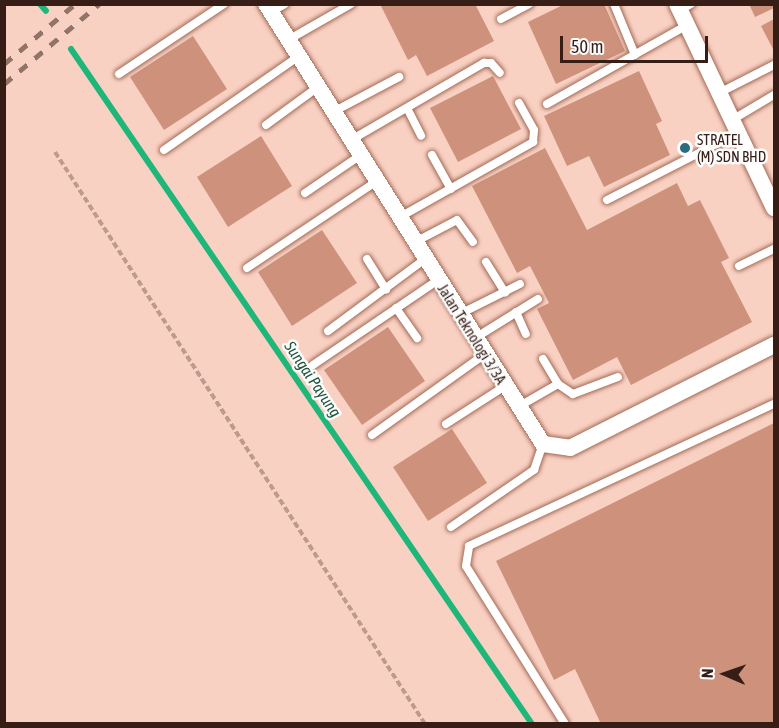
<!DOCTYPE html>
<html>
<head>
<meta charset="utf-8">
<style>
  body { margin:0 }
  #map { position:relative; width:779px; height:728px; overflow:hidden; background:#f9d1c3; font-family:"Asap Condensed",sans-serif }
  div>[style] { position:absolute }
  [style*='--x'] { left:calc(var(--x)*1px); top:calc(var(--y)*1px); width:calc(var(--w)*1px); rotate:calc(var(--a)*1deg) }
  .stream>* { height:6px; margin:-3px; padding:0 3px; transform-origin:3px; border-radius:3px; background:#1fb67a }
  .building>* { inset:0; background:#ce917c }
  .path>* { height:4px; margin-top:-2px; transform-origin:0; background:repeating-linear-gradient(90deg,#bd9a8e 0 6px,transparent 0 9px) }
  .roads { filter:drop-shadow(0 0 2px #a26954) drop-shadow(0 0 2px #a26954) }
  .lane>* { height:8px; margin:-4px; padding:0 4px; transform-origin:4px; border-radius:4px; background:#fff }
  .street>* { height:16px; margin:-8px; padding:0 8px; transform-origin:8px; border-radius:8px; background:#fff }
  .rail>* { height:4.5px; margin-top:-2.25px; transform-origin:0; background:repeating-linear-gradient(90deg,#927368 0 10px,transparent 0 20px) }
  .dots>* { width:16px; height:16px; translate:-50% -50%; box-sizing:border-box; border:3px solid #fcfcfc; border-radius:50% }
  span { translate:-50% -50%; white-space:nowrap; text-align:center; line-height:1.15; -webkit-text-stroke:5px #fcfcfc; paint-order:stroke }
  .poi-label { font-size:15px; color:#361e16 }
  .left { translate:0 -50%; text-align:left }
  .street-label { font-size:15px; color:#361e16 }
  .water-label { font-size:16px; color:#21563d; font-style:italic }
  .frame { position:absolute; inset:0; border:6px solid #361e16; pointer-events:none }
  .north { position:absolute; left:695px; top:644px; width:60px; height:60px; -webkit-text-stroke:4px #fcfcfc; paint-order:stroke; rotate:272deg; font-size:16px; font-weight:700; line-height:24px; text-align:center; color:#361e16 }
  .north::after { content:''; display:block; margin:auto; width:21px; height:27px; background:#361e16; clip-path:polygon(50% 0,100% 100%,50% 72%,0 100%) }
  .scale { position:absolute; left:560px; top:36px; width:148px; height:27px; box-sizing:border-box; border:3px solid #361e16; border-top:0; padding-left:8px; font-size:18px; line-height:21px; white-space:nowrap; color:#361e16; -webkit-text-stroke:4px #fcfcfc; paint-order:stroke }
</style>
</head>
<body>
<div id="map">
  <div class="stream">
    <div style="--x:40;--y:4;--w:9;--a:49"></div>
    <div style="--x:71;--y:49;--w:817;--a:55.67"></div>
  </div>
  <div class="building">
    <div style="clip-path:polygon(380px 4px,475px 4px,494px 41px,427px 76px,416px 55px,408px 60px)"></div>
    <div style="clip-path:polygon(565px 4px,604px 4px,625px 51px,556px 84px,528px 22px)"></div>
    <div style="clip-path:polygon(749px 4px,774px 4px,774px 8px,755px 17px)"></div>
    <div style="clip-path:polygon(774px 19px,774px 48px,773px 49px,761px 26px)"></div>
    <div style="clip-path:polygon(193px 36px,227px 89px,164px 130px,130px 77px)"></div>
    <div style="clip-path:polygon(639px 71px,662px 121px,656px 124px,670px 155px,604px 187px,589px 156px,567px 166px,544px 116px)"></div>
    <div style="clip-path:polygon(493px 76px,521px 129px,458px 162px,430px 108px)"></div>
    <div style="clip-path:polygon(261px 136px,292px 186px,228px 227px,197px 177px)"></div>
    <div style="clip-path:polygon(545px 148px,587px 230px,677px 183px,688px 206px,700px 200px,729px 258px,721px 262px,752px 322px,631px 385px,617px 357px,573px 380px,537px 309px,549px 303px,530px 266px,517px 273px,472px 186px)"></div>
    <div style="clip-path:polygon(322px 230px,357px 283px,292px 326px,258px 272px)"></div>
    <div style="clip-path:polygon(388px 327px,425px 381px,362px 425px,324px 370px)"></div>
    <div style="clip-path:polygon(774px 423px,774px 723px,601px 724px,575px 669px,554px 680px,496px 561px)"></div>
    <div style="clip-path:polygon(452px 429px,487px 483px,428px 521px,393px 467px)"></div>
  </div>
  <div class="path">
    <div style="--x:55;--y:152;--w:681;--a:57.1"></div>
  </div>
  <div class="roads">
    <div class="lane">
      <div style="--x:614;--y:4;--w:55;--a:67.6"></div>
      <div style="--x:680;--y:10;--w:13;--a:-29"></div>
      <div style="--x:271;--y:12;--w:16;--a:-30"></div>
      <div style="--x:501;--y:19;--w:32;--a:-28"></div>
      <div style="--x:288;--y:40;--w:73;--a:-29.7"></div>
      <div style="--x:119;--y:74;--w:126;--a:-33.7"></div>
      <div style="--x:719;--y:93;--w:62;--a:-27"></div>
      <div style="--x:547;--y:104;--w:161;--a:-29.4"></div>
      <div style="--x:407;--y:108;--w:31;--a:63"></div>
      <div style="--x:333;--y:112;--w:75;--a:-27.9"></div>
      <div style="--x:732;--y:120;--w:49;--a:-30.8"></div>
      <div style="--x:266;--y:125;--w:64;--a:-36.2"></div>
      <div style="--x:351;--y:140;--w:154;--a:-30.1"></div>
      <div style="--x:484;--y:63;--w:7;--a:0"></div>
      <div style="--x:491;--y:63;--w:13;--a:48"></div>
      <div style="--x:164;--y:150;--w:165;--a:-34.8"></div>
      <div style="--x:432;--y:155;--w:39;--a:61"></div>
      <div style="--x:305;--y:193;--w:68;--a:-34.2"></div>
      <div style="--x:607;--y:200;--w:147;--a:-27.1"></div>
      <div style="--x:400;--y:217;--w:153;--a:-29.4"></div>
      <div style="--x:533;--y:142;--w:12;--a:-85"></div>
      <div style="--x:534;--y:130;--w:31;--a:-119"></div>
      <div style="--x:415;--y:242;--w:47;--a:-27.6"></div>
      <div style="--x:457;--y:220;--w:27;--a:54"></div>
      <div style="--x:367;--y:259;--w:36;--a:58"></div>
      <div style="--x:486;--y:262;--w:36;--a:58"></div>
      <div style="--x:739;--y:266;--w:39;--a:-26"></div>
      <div style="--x:247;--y:268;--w:156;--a:-33.8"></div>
      <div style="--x:396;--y:308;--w:37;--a:55"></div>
      <div style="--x:516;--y:312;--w:24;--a:66"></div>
      <div style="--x:460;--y:314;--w:67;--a:-26.6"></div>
      <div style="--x:328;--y:331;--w:121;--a:-36.6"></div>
      <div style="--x:475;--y:338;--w:74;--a:-31.8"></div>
      <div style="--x:543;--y:359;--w:29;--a:59"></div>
      <div style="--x:558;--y:384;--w:18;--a:34"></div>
      <div style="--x:573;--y:394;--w:48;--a:-20.7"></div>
      <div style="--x:313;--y:365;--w:151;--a:-34.2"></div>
      <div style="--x:518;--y:407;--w:46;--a:-29.9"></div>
      <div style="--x:446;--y:424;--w:70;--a:-32.8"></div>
      <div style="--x:372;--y:435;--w:139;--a:-35.6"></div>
      <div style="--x:451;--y:527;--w:101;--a:-34.5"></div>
      <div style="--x:534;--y:470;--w:28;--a:-71"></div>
      <div style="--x:565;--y:724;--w:186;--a:-122.1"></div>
      <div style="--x:466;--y:566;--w:20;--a:-81"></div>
      <div style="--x:469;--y:546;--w:336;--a:-25"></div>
    </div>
    <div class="street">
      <div style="--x:266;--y:4;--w:520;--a:57.81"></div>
      <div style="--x:543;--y:444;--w:27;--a:8"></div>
      <div style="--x:570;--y:448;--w:229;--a:-26.8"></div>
      <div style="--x:677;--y:4;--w:226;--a:64.6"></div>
    </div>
  </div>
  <div class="rail">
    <div style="--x:4;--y:64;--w:93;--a:-40.2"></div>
    <div style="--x:4;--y:84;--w:124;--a:-40.1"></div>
  </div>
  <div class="dots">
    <div style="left:685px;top:148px;background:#2a6b7e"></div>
  </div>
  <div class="poi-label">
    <span class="left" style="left:697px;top:148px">STRATEL<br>(M) SDN BHD</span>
  </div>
  <div class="street-label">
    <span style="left:472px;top:334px;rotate:58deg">Jalan Teknologi 3/3A</span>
  </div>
  <div class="water-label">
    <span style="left:313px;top:379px;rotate:56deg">Sungai Payung</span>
  </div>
  <div class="frame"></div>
  <div class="north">N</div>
  <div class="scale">50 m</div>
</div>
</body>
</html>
